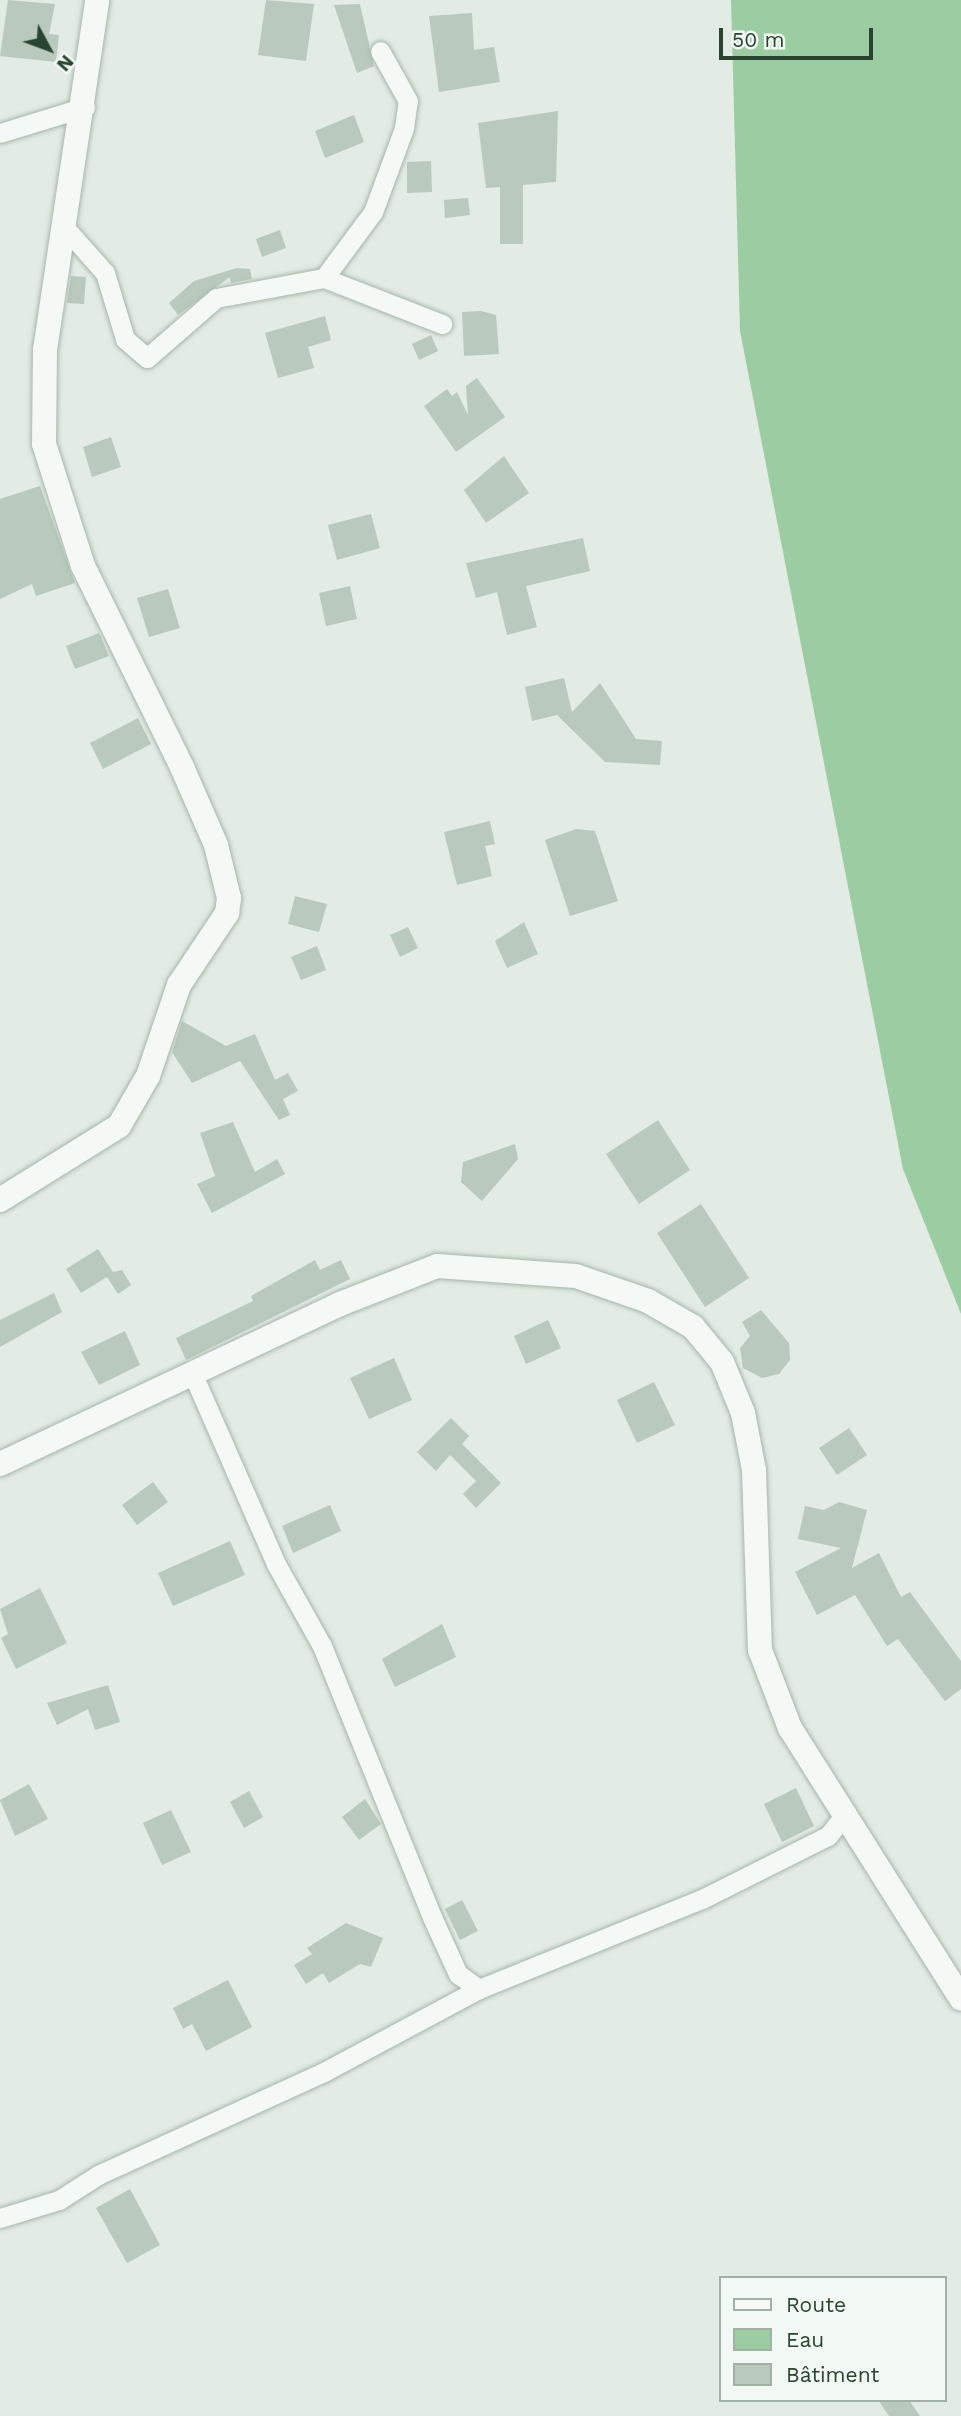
<!DOCTYPE html>
<html>
<head>
<meta charset="utf-8">
<style>
  body { margin:0 }
  #map { position:relative; width:961px; height:2416px; overflow:hidden; background:#e2ebe4; font-family:"Work Sans",sans-serif }
  div>[style] { position:absolute }
  [style*='--x'] { left:calc(var(--x)*1px); top:calc(var(--y)*1px); width:calc(var(--w)*1px); rotate:calc(var(--a)*1deg) }
  .water>* { inset:0; background:#9ccda2 }
  .building>* { inset:0; background:#b9c9bd }
  .roads { filter:drop-shadow(0 0 2px #a7b6aa) drop-shadow(0 0 2px #a7b6aa) }
  .minor>* { height:19px; margin:-9.5px; padding:0 9.5px; transform-origin:9.5px; border-radius:9.5px; background:#f5f9f6 }
  .tertiary>* { height:24px; margin:-12px; padding:0 12px; transform-origin:12px; border-radius:12px; background:#f5f9f6 }
  span { translate:-50% -50%; white-space:nowrap; text-align:center; line-height:1.15; -webkit-text-stroke:7px #f2f8f3; paint-order:stroke }
  .legend { position:absolute; left:719px; top:2276px; width:228px; height:126px; box-sizing:border-box; background:#f2f8f3; border:2px solid #a2b0a5; margin:0; padding:9px 12px; list-style:none; font-size:21px; color:#294430 }
  .legend li { display:flex; align-items:center; gap:14px; height:35px }
  .legend b { width:35px; border:2px solid #a2b0a5 }
  .north { position:absolute; left:14px; top:14px; width:70px; height:70px; -webkit-text-stroke:5px #f2f8f3; paint-order:stroke; rotate:131deg; font-size:19px; font-weight:700; line-height:28px; text-align:center; color:#294430 }
  .north::after { content:''; display:block; margin:auto; width:24px; height:32px; background:#294430; clip-path:polygon(50% 0,100% 100%,50% 72%,0 100%) }
  .scale { position:absolute; left:719px; top:28px; width:154px; height:32px; box-sizing:border-box; border:4px solid #294430; border-top:0; padding-left:9px; font-size:21px; line-height:24px; white-space:nowrap; color:#294430; -webkit-text-stroke:5px #f2f8f3; paint-order:stroke }
</style>
</head>
<body>
<div id="map">
  <div class="water">
    <div style="clip-path:polygon(731px 0,961px 0,961px 1314px,903px 1169px,740px 331px)"></div>
  </div>
  <div class="building">
    <div style="clip-path:polygon(8px 0,55px 4px,49px 34px,59px 35px,56px 62px,0 56px)"></div>
    <div style="clip-path:polygon(266px 0,314px 4px,306px 61px,258px 55px)"></div>
    <div style="clip-path:polygon(360px 4px,374px 66px,357px 73px,334px 5px)"></div>
    <div style="clip-path:polygon(472px 13px,474px 50px,494px 47px,500px 82px,439px 92px,429px 16px)"></div>
    <div style="clip-path:polygon(558px 111px,556px 182px,523px 185px,523px 244px,500px 244px,500px 187px,486px 188px,478px 123px)"></div>
    <div style="clip-path:polygon(354px 115px,364px 142px,325px 158px,315px 131px)"></div>
    <div style="clip-path:polygon(431px 161px,432px 192px,407px 193px,407px 162px)"></div>
    <div style="clip-path:polygon(468px 198px,470px 215px,445px 218px,444px 200px)"></div>
    <div style="clip-path:polygon(280px 230px,286px 248px,262px 257px,256px 239px)"></div>
    <div style="clip-path:polygon(237px 268px,250px 269px,252px 279px,231px 283px,230px 277px,178px 315px,169px 303px,194px 281px)"></div>
    <div style="clip-path:polygon(71px 276px,86px 277px,84px 304px,67px 303px)"></div>
    <div style="clip-path:polygon(481px 311px,496px 315px,499px 354px,464px 356px,462px 312px)"></div>
    <div style="clip-path:polygon(325px 316px,331px 340px,308px 347px,314px 368px,278px 378px,265px 333px)"></div>
    <div style="clip-path:polygon(431px 335px,438px 351px,419px 360px,412px 344px)"></div>
    <div style="clip-path:polygon(477px 378px,505px 417px,456px 452px,424px 406px,447px 389px,452px 396px,457px 392px,468px 415px,466px 386px)"></div>
    <div style="clip-path:polygon(111px 437px,121px 467px,92px 477px,83px 447px)"></div>
    <div style="clip-path:polygon(504px 456px,529px 493px,486px 523px,464px 490px)"></div>
    <div style="clip-path:polygon(40px 486px,75px 583px,36px 596px,32px 584px,0 599px,0 499px)"></div>
    <div style="clip-path:polygon(371px 514px,380px 548px,337px 560px,328px 525px)"></div>
    <div style="clip-path:polygon(583px 538px,590px 571px,526px 586px,537px 627px,507px 635px,497px 592px,476px 598px,466px 563px)"></div>
    <div style="clip-path:polygon(350px 586px,357px 619px,326px 626px,319px 593px)"></div>
    <div style="clip-path:polygon(168px 589px,180px 628px,149px 637px,137px 598px)"></div>
    <div style="clip-path:polygon(99px 633px,109px 656px,75px 669px,66px 646px)"></div>
    <div style="clip-path:polygon(564px 678px,572px 712px,600px 683px,636px 739px,662px 741px,660px 765px,605px 762px,557px 715px,532px 721px,525px 687px)"></div>
    <div style="clip-path:polygon(138px 718px,151px 744px,103px 769px,90px 743px)"></div>
    <div style="clip-path:polygon(490px 821px,495px 844px,485px 846px,492px 876px,457px 885px,444px 832px)"></div>
    <div style="clip-path:polygon(576px 829px,595px 831px,618px 901px,570px 916px,545px 840px)"></div>
    <div style="clip-path:polygon(295px 896px,327px 904px,319px 932px,288px 924px)"></div>
    <div style="clip-path:polygon(524px 922px,538px 954px,507px 968px,495px 941px)"></div>
    <div style="clip-path:polygon(408px 927px,418px 948px,400px 957px,390px 935px)"></div>
    <div style="clip-path:polygon(317px 946px,326px 970px,301px 980px,291px 957px)"></div>
    <div style="clip-path:polygon(182px 1021px,226px 1046px,255px 1034px,275px 1080px,288px 1073px,298px 1091px,283px 1099px,290px 1115px,279px 1120px,240px 1061px,192px 1083px,172px 1052px)"></div>
    <div style="clip-path:polygon(658px 1120px,690px 1170px,639px 1204px,606px 1154px)"></div>
    <div style="clip-path:polygon(233px 1122px,255px 1172px,277px 1159px,285px 1174px,212px 1213px,197px 1184px,215px 1176px,200px 1133px)"></div>
    <div style="clip-path:polygon(515px 1144px,518px 1159px,482px 1201px,461px 1182px,463px 1162px)"></div>
    <div style="clip-path:polygon(701px 1204px,749px 1278px,705px 1307px,657px 1233px)"></div>
    <div style="clip-path:polygon(98px 1249px,113px 1272px,122px 1270px,131px 1285px,118px 1294px,107px 1277px,81px 1293px,66px 1269px)"></div>
    <div style="clip-path:polygon(315px 1260px,320px 1270px,341px 1260px,350px 1279px,186px 1360px,176px 1338px,253px 1301px,251px 1296px)"></div>
    <div style="clip-path:polygon(54px 1293px,62px 1312px,0 1347px,0 1320px)"></div>
    <div style="clip-path:polygon(761px 1310px,789px 1343px,790px 1360px,779px 1374px,762px 1378px,743px 1368px,740px 1348px,750px 1336px,742px 1322px)"></div>
    <div style="clip-path:polygon(548px 1320px,561px 1348px,526px 1364px,514px 1336px)"></div>
    <div style="clip-path:polygon(125px 1331px,140px 1365px,99px 1385px,81px 1352px)"></div>
    <div style="clip-path:polygon(394px 1358px,412px 1400px,369px 1419px,350px 1378px)"></div>
    <div style="clip-path:polygon(654px 1382px,675px 1425px,637px 1443px,617px 1400px)"></div>
    <div style="clip-path:polygon(451px 1418px,469px 1436px,462px 1444px,501px 1483px,476px 1508px,463px 1494px,476px 1481px,450px 1455px,436px 1471px,417px 1452px)"></div>
    <div style="clip-path:polygon(849px 1428px,867px 1455px,837px 1475px,819px 1448px)"></div>
    <div style="clip-path:polygon(153px 1482px,168px 1502px,137px 1525px,122px 1505px)"></div>
    <div style="clip-path:polygon(839px 1502px,867px 1510px,852px 1568px,879px 1553px,901px 1597px,910px 1592px,961px 1661px,961px 1689px,945px 1701px,898px 1639px,887px 1646px,855px 1595px,817px 1615px,795px 1572px,841px 1548px,798px 1539px,805px 1506px,824px 1510px)"></div>
    <div style="clip-path:polygon(330px 1505px,341px 1531px,293px 1553px,282px 1526px)"></div>
    <div style="clip-path:polygon(230px 1541px,245px 1575px,173px 1606px,158px 1573px)"></div>
    <div style="clip-path:polygon(40px 1588px,67px 1643px,16px 1669px,1px 1638px,8px 1634px,0 1609px)"></div>
    <div style="clip-path:polygon(442px 1624px,456px 1657px,395px 1687px,382px 1659px)"></div>
    <div style="clip-path:polygon(108px 1685px,120px 1722px,95px 1730px,88px 1709px,57px 1725px,47px 1703px)"></div>
    <div style="clip-path:polygon(29px 1784px,48px 1819px,15px 1836px,0 1800px)"></div>
    <div style="clip-path:polygon(796px 1788px,814px 1826px,782px 1842px,764px 1804px)"></div>
    <div style="clip-path:polygon(249px 1791px,263px 1817px,244px 1828px,230px 1802px)"></div>
    <div style="clip-path:polygon(365px 1799px,381px 1824px,359px 1840px,342px 1817px)"></div>
    <div style="clip-path:polygon(171px 1810px,191px 1852px,162px 1865px,143px 1823px)"></div>
    <div style="clip-path:polygon(462px 1900px,478px 1931px,460px 1940px,445px 1909px)"></div>
    <div style="clip-path:polygon(346px 1923px,383px 1938px,371px 1967px,360px 1964px,329px 1983px,323px 1973px,306px 1984px,294px 1965px,312px 1954px,307px 1948px)"></div>
    <div style="clip-path:polygon(228px 1980px,252px 2027px,206px 2051px,192px 2024px,183px 2029px,173px 2008px)"></div>
    <div style="clip-path:polygon(130px 2189px,160px 2245px,127px 2263px,96px 2208px)"></div>
    <div style="clip-path:polygon(878px 2400px,909px 2400px,920px 2416px,889px 2416px)"></div>
  </div>
  <div class="roads">
    <div class="minor">
      <div style="--x:0;--y:133;--w:89;--a:-17"></div>
      <div style="--x:66;--y:229;--w:59;--a:48.4"></div>
      <div style="--x:105;--y:273;--w:69;--a:73.1"></div>
      <div style="--x:125;--y:339;--w:29;--a:41"></div>
      <div style="--x:147;--y:358;--w:91;--a:-41"></div>
      <div style="--x:216;--y:298;--w:110;--a:-10.5"></div>
      <div style="--x:324;--y:278;--w:127;--a:21.3"></div>
      <div style="--x:324;--y:278;--w:82;--a:-53.4"></div>
      <div style="--x:373;--y:212;--w:90;--a:-69.7"></div>
      <div style="--x:404;--y:128;--w:27;--a:-82"></div>
      <div style="--x:408;--y:101;--w:57;--a:-119.2"></div>
      <div style="--x:194;--y:1377;--w:204;--a:66.3"></div>
      <div style="--x:276;--y:1564;--w:94;--a:60.7"></div>
      <div style="--x:322;--y:1646;--w:292;--a:67.9"></div>
      <div style="--x:432;--y:1917;--w:63;--a:65.5"></div>
      <div style="--x:458;--y:1974;--w:26;--a:36"></div>
      <div style="--x:0;--y:2218;--w:62;--a:-17"></div>
      <div style="--x:59;--y:2200;--w:46;--a:-32.7"></div>
      <div style="--x:98;--y:2175;--w:248;--a:-24.5"></div>
      <div style="--x:324;--y:2072;--w:176;--a:-28.2"></div>
      <div style="--x:479;--y:1989;--w:240;--a:-22"></div>
      <div style="--x:702;--y:1899;--w:141;--a:-26.6"></div>
      <div style="--x:828;--y:1836;--w:24;--a:-52"></div>
    </div>
    <div class="tertiary">
      <div style="--x:0;--y:1200;--w:140;--a:-31.9"></div>
      <div style="--x:119;--y:1126;--w:58;--a:-59.9"></div>
      <div style="--x:148;--y:1076;--w:96;--a:-71.2"></div>
      <div style="--x:179;--y:985;--w:87;--a:-56.3"></div>
      <div style="--x:227;--y:913;--w:15;--a:-82"></div>
      <div style="--x:229;--y:898;--w:55;--a:-103.8"></div>
      <div style="--x:216;--y:845;--w:85;--a:-113.6"></div>
      <div style="--x:182;--y:767;--w:224;--a:-116.2"></div>
      <div style="--x:83;--y:566;--w:128;--a:-107.7"></div>
      <div style="--x:44;--y:444;--w:94;--a:-89.4"></div>
      <div style="--x:45;--y:350;--w:354;--a:-81.5"></div>
      <div style="--x:0;--y:1464;--w:376;--a:-25.2"></div>
      <div style="--x:340;--y:1304;--w:104;--a:-21.4"></div>
      <div style="--x:437;--y:1266;--w:139;--a:4.1"></div>
      <div style="--x:576;--y:1276;--w:76;--a:19.1"></div>
      <div style="--x:648;--y:1301;--w:52;--a:30"></div>
      <div style="--x:693;--y:1327;--w:45;--a:50.4"></div>
      <div style="--x:722;--y:1362;--w:55;--a:67.6"></div>
      <div style="--x:743;--y:1413;--w:58;--a:79.1"></div>
      <div style="--x:754;--y:1470;--w:180;--a:88.1"></div>
      <div style="--x:760;--y:1650;--w:84;--a:69"></div>
      <div style="--x:790;--y:1728;--w:320;--a:57.7"></div>
    </div>
  </div>
  <ul class="legend">
  <li><b style="height:9px;background:#f5f9f6"></b>Route</li>
  <li><b style="height:19px;background:#9ccda2"></b>Eau</li>
  <li><b style="height:19px;background:#b9c9bd"></b>Bâtiment</li>
  </ul>
  <div class="north">N</div>
  <div class="scale">50 m</div>
</div>
</body>
</html>
